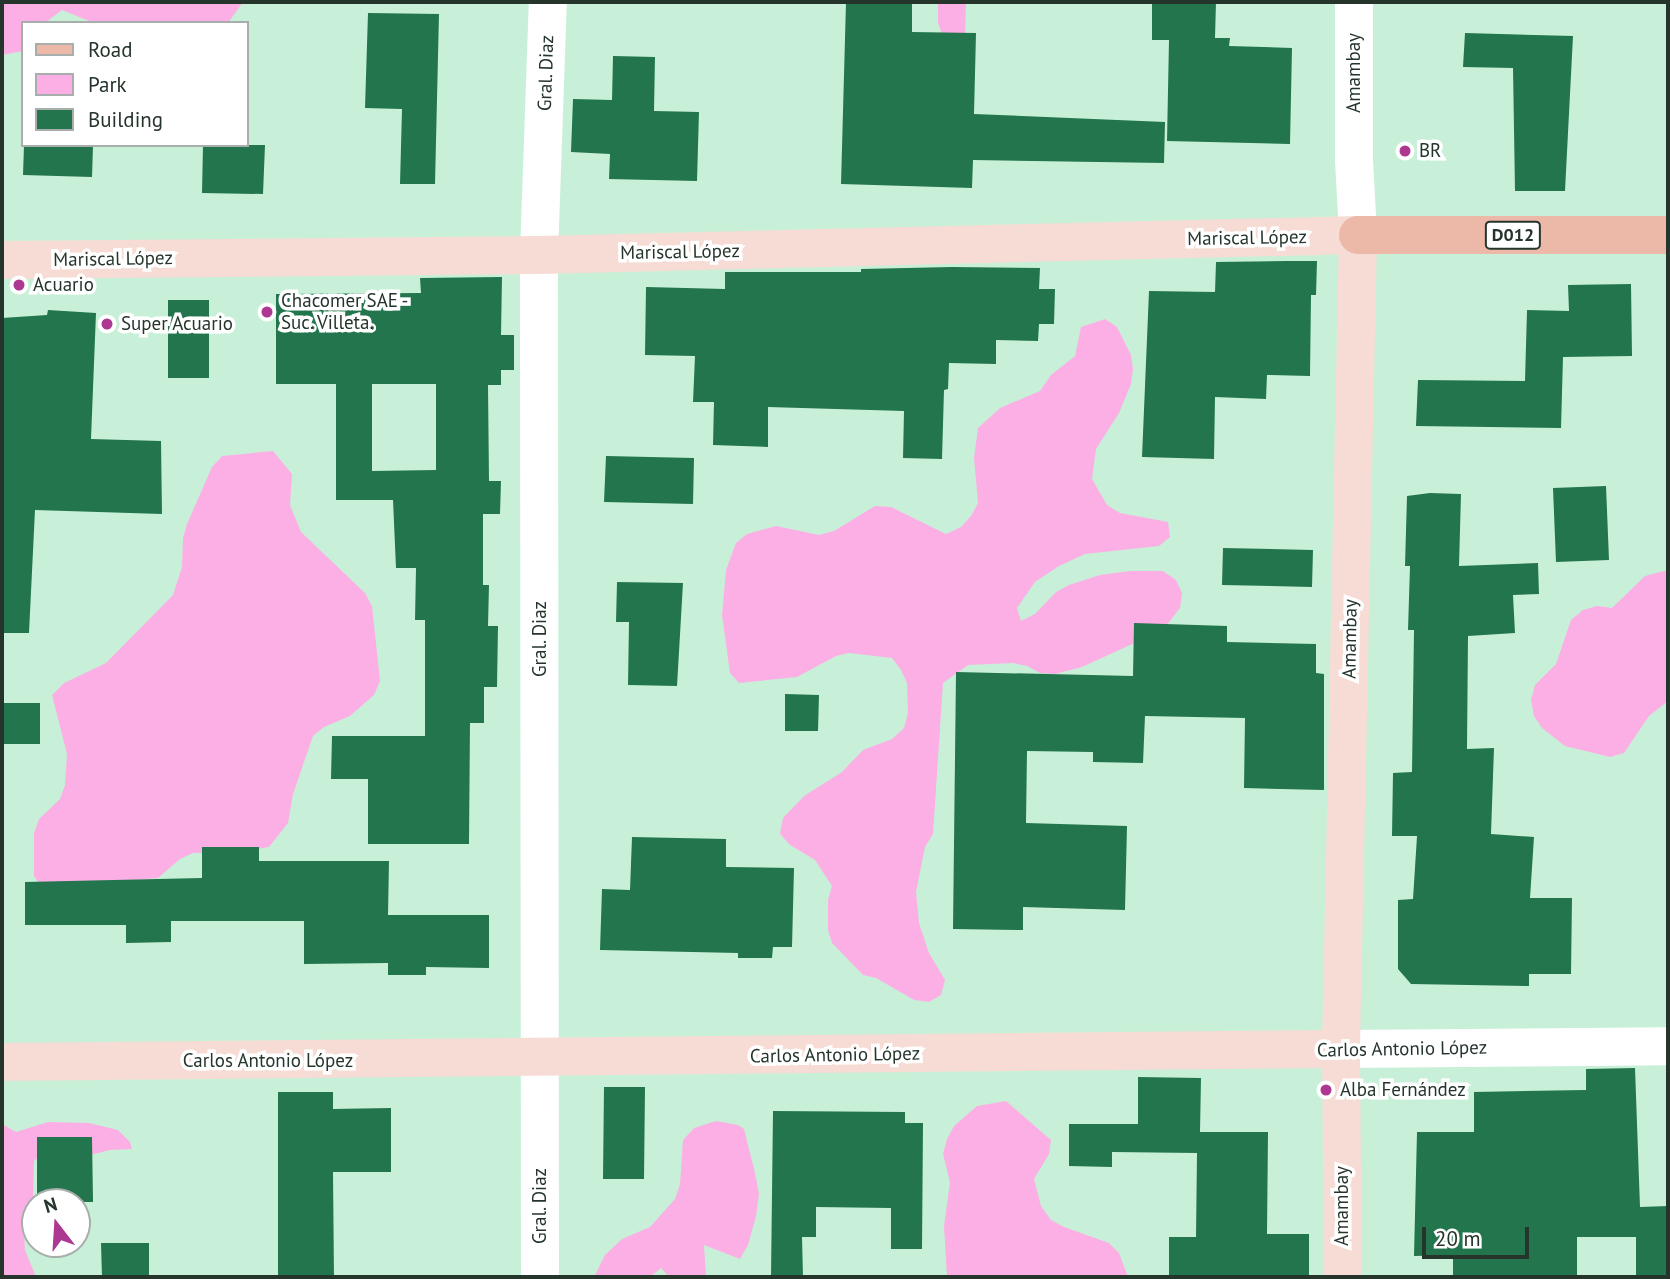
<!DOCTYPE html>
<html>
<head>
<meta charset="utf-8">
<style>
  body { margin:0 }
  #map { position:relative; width:1670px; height:1279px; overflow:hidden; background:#c8f0d8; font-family:"PT Sans",sans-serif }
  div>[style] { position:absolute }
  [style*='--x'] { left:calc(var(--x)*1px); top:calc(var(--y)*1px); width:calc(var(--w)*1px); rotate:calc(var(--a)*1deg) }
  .green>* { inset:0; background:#fcafe5 }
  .building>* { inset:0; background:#22754d }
  .street>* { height:38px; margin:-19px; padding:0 19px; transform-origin:19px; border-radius:19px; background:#fff }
  .secondary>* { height:38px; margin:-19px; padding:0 19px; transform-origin:19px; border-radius:19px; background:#f6dcd4 }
  .primary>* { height:38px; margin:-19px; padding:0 19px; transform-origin:19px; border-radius:19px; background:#ecb9a9 }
  .dots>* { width:19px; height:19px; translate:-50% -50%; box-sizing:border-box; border:4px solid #fff; border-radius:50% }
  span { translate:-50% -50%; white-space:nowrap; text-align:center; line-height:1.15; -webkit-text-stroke:7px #fff; paint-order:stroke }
  .shield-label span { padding:2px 5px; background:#fff; border:2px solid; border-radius:5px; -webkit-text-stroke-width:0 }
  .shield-label { font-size:18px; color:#25352c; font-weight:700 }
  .street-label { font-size:19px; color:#25352c }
  .poi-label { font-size:19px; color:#25352c }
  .left { translate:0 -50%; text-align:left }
  .frame { position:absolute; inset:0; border:4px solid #25352c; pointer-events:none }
  .legend { position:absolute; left:21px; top:21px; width:228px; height:126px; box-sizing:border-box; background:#fff; border:2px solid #a8aeab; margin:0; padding:9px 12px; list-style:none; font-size:21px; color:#25352c }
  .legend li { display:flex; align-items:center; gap:14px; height:35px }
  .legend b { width:35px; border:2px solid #a8aeab }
  .north { position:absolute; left:21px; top:1188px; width:70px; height:70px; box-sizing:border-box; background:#fff; border:2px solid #a8aeab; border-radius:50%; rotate:343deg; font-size:19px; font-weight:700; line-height:28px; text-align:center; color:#25352c }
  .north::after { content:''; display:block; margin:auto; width:24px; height:32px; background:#ac3891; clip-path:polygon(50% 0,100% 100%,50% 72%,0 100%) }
  .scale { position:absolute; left:1422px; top:1227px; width:107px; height:32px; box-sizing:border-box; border:4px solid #25352c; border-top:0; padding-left:9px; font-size:21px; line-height:24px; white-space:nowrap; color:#25352c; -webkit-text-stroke:5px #fff; paint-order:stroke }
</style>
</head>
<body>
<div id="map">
  <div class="green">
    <div style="clip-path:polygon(2px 2px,243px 2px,228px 23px,94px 23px,62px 10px,45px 23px,23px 23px,23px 51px,2px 55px)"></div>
    <div style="clip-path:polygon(938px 2px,966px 2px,965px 40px,943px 37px,938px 23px)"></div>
    <div style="clip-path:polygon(1105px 319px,1117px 327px,1131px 355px,1133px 369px,1131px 384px,1119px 413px,1096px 449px,1092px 479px,1107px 505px,1120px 513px,1168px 522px,1170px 537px,1159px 546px,1085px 554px,1059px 566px,1035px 582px,1017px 608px,1021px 621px,1035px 614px,1056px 592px,1069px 585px,1100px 575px,1130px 571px,1163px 571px,1176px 580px,1182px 593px,1180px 608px,1163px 630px,1082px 667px,1055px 674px,1040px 673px,1027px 666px,1013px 663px,968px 665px,943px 683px,933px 834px,925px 847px,916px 892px,919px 923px,929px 953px,945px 980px,941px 995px,929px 1002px,914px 1000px,876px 978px,863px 975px,832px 943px,828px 930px,828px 900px,832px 886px,815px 860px,790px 845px,780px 834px,783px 818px,804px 796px,842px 772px,863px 750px,892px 739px,904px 728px,908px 713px,907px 683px,901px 670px,892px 658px,849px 653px,836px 656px,797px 677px,739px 683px,730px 673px,722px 615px,726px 570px,736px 543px,747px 534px,776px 526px,819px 535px,834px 531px,875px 506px,891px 507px,946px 534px,961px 527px,971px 516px,978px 503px,974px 458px,978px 428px,1000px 408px,1040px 391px,1051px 375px,1075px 356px,1081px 327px)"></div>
    <div style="clip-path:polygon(273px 451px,292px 474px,290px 505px,301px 532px,365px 593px,372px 606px,380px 681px,374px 695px,350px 716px,324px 727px,313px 736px,293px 794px,288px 823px,269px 847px,239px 852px,193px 853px,180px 859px,158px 878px,42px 888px,34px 876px,34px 833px,39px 819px,60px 799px,65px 785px,67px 754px,52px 695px,64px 683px,106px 663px,173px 595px,182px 567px,183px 538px,187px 524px,212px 467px,222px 456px)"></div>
    <div style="clip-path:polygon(1668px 570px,1668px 701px,1649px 716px,1624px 753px,1610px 757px,1565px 746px,1542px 728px,1534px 716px,1531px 700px,1535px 685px,1556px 664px,1571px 620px,1583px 610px,1597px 606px,1612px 608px,1645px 576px)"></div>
    <div style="clip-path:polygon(1006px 1101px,1051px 1140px,1049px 1154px,1034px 1179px,1041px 1206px,1051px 1220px,1064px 1227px,1109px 1243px,1119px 1253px,1128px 1277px,947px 1277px,944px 1226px,950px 1182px,943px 1154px,947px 1139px,954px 1126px,977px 1106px)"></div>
    <div style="clip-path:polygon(716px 1121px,738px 1125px,744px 1129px,755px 1173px,759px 1194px,756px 1216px,748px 1245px,740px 1259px,704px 1245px,706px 1277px,669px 1277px,661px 1268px,650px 1277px,594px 1277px,605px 1255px,622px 1239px,650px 1227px,675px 1199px,680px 1184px,683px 1140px,694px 1128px)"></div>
    <div style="clip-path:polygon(48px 1122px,89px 1123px,118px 1130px,130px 1142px,132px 1149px,110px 1150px,82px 1157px,39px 1157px,34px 1161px,33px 1199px,24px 1235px,25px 1250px,36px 1277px,2px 1277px,2px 1124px,16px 1132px)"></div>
  </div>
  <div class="building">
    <div style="clip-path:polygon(846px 2px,912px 2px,912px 32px,976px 33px,974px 114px,1165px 122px,1164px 163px,973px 160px,972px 188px,841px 184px)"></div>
    <div style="clip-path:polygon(1152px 2px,1216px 2px,1215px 38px,1230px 38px,1229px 46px,1292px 48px,1290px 144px,1167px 141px,1169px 40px,1152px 40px)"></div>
    <div style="clip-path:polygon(368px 13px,439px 14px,435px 184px,400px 184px,402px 109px,365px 108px)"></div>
    <div style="clip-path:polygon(1465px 33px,1573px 36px,1565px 191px,1515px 191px,1513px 68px,1463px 67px)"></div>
    <div style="clip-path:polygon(613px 56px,655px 57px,654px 111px,699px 112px,697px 181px,609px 179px,610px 154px,571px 152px,573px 99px,612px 100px)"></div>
    <div style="clip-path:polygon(24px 145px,93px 145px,92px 177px,23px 175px)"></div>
    <div style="clip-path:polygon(203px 145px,265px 145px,263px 194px,202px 193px)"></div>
    <div style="clip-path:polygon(1288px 261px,1317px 261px,1316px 295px,1311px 295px,1310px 376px,1267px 375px,1266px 399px,1215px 397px,1214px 459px,1142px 457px,1149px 291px,1215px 292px,1216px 262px)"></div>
    <div style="clip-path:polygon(952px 267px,1040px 268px,1039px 289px,1055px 289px,1054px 324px,1039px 324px,1038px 341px,996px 340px,996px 364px,949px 363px,948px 389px,944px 390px,942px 459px,903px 458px,904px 411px,768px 407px,768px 447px,713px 445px,714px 402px,693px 402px,695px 356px,645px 355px,646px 287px,725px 289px,725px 272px,861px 272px,861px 269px)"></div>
    <div style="clip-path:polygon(evenodd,502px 277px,501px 335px,514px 335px,514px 370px,501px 370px,501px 385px,488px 385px,489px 481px,501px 481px,500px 514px,483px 514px,483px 585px,489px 585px,488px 626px,498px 626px,497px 687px,484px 687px,484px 723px,470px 723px,469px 844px,368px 844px,368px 779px,331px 779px,332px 736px,425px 736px,425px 620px,415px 620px,416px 568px,396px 568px,393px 500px,336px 500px,336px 384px,276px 384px,276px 294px,421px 293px,420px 278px,502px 277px,372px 384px,436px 384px,436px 470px,372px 471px,372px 384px)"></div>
    <div style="clip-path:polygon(1631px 284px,1632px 356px,1563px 357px,1561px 428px,1416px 426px,1418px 380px,1525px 381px,1527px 310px,1569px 311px,1568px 285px)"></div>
    <div style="clip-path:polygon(168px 300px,209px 300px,209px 378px,168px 378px)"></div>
    <div style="clip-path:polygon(48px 310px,96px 313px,91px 439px,161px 441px,162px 514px,35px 510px,29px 633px,2px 633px,2px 318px,47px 315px)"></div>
    <div style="clip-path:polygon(606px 456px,694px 458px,693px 504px,604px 502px)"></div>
    <div style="clip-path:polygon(1606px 486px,1609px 560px,1556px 562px,1553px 488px)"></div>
    <div style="clip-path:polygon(1430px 493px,1461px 494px,1459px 566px,1538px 563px,1539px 594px,1513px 595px,1515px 633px,1468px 636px,1467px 749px,1494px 748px,1491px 834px,1534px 837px,1530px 898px,1572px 898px,1571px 974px,1529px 974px,1529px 986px,1411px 984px,1398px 969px,1398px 900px,1413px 899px,1417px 836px,1392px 836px,1393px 773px,1412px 772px,1414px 630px,1408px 630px,1410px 566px,1405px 566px,1407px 496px)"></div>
    <div style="clip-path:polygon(1223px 548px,1313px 550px,1312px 587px,1222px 585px)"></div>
    <div style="clip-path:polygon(617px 582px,683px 583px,677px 686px,628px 685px,629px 622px,616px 622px)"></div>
    <div style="clip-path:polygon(1134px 623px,1227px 626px,1227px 642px,1316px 644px,1316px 673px,1324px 674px,1324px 790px,1244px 788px,1245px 718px,1145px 716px,1143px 763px,1093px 762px,1093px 752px,1027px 751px,1026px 823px,1127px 826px,1125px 910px,1023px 907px,1023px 930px,953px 929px,956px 672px,1133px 676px)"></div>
    <div style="clip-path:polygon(785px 694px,819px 695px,818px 731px,785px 731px)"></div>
    <div style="clip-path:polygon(2px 703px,40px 703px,40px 744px,2px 744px)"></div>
    <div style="clip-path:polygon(632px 837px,726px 839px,726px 867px,794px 868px,792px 947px,773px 947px,772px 958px,738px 958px,738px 953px,600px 950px,602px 889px,630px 890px)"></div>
    <div style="clip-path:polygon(202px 847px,259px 847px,259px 861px,389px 861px,388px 915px,489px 915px,489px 968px,426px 967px,426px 975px,388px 975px,388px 963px,304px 964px,304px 921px,171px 921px,171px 942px,126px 943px,126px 925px,25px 925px,25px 882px,202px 878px)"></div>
    <div style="clip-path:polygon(1635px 1068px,1640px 1207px,1668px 1206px,1668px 1277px,1636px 1277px,1636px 1237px,1577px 1237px,1577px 1275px,1453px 1277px,1453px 1255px,1414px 1256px,1417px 1132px,1474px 1132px,1474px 1092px,1586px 1090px,1586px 1069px)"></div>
    <div style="clip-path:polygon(1138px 1077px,1201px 1078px,1200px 1132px,1268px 1132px,1267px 1234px,1309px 1234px,1309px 1277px,1169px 1277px,1169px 1237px,1196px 1237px,1197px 1153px,1112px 1152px,1112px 1167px,1069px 1166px,1069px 1124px,1138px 1124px)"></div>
    <div style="clip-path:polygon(604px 1087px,645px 1087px,644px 1179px,603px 1179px)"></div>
    <div style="clip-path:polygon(278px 1092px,333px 1092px,333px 1109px,391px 1108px,391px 1172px,333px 1172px,334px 1277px,278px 1277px)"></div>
    <div style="clip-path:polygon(773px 1111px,905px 1112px,905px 1123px,923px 1123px,922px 1249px,891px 1249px,891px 1208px,816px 1207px,816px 1237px,802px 1237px,803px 1277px,771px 1277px)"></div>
    <div style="clip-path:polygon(37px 1137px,92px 1137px,93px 1202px,37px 1202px)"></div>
    <div style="clip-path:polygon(101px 1243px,149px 1243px,149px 1277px,102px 1277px)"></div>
  </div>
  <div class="street">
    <div style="--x:1354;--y:2;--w:158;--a:90"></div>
    <div style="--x:1354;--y:160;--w:75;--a:86.9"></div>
    <div style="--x:1341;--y:1049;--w:327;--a:-0.5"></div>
    <div style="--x:540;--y:1277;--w:1022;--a:-90.06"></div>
    <div style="--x:539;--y:255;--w:253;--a:-88"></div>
  </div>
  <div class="secondary">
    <div style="--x:2;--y:260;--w:537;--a:-0.53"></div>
    <div style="--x:539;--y:255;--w:819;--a:-1.4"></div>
    <div style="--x:1358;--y:235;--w:814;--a:91.2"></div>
    <div style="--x:1341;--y:1049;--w:228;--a:89.5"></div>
    <div style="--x:2;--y:1062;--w:1339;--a:-0.56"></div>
  </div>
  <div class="primary">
    <div style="--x:1358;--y:235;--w:310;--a:0"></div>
  </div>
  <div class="dots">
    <div style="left:1405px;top:151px;background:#ac3891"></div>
    <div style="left:19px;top:285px;background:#ac3891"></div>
    <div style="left:267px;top:312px;background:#ac3891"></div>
    <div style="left:107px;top:324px;background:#ac3891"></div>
    <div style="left:1326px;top:1090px;background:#ac3891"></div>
  </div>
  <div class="shield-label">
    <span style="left:1513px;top:235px">D012</span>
  </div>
  <div class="street-label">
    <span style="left:546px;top:73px;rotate:-88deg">Gral. Diaz</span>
    <span style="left:1354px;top:73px;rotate:-90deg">Amambay</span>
    <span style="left:1247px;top:238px;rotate:-1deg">Mariscal López</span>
    <span style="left:680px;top:252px;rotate:-1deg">Mariscal López</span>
    <span style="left:113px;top:259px;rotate:-1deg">Mariscal López</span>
    <span style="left:540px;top:639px;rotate:-90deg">Gral. Diaz</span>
    <span style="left:1350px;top:639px;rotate:-89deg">Amambay</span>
    <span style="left:1402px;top:1049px;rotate:-1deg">Carlos Antonio López</span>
    <span style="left:835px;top:1055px;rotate:-1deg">Carlos Antonio López</span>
    <span style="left:268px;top:1061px">Carlos Antonio López</span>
    <span style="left:540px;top:1206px;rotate:-90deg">Gral. Diaz</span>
    <span style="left:1342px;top:1206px;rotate:-90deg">Amambay</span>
  </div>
  <div class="poi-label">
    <span class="left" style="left:1419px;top:151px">BR</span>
    <span class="left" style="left:33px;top:285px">Acuario</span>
    <span class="left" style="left:281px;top:312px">Chacomer SAE -<br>Suc. Villeta.</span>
    <span class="left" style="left:121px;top:324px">Super Acuario</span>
    <span class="left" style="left:1340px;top:1090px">Alba Fernández</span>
  </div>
  <div class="frame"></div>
  <ul class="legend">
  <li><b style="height:9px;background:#ecb9a9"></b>Road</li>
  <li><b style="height:19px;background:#fcafe5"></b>Park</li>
  <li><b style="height:19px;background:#22754d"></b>Building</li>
  </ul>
  <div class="north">N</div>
  <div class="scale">20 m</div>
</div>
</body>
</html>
